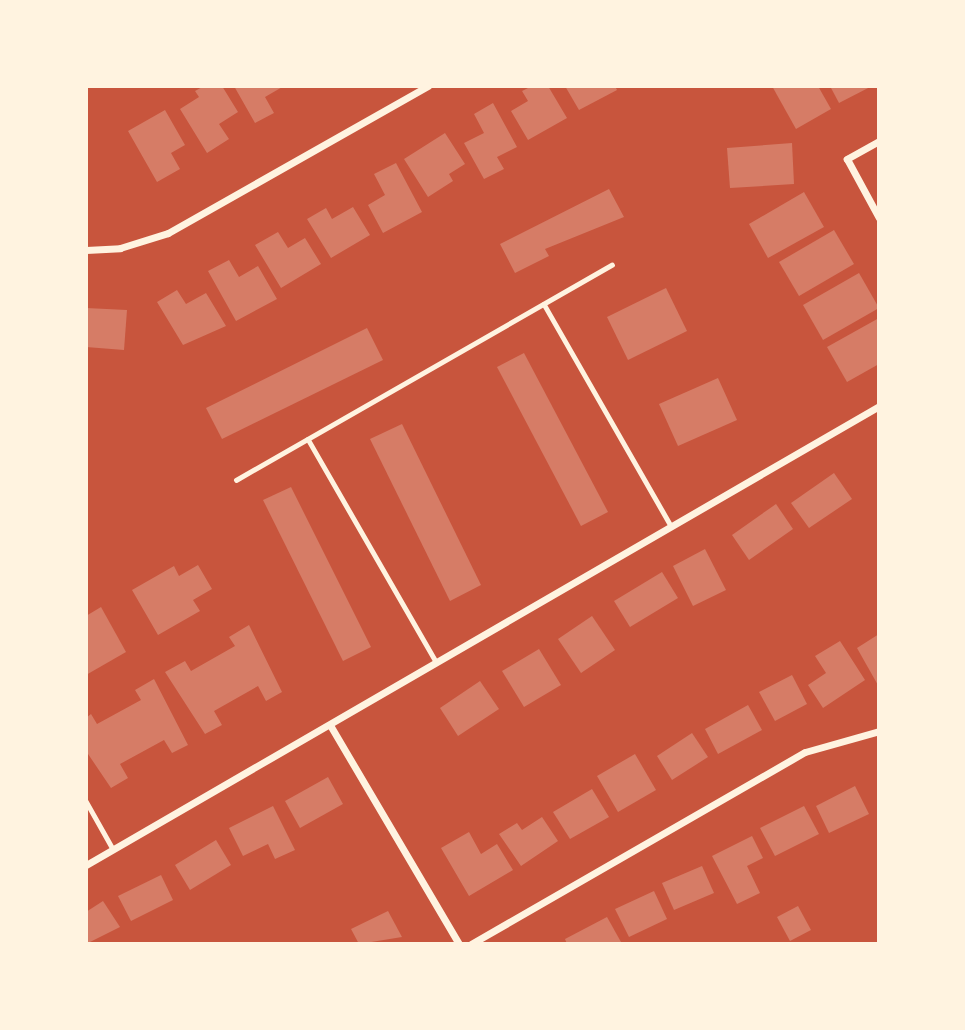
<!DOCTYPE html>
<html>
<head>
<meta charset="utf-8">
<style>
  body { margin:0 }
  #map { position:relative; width:965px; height:1030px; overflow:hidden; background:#c8553d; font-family:Karla,sans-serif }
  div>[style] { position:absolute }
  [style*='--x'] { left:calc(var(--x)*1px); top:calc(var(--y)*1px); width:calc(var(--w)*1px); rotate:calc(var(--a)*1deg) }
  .building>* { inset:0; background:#d67c66 }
  .service>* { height:4.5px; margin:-2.25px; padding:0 2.25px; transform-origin:2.25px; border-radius:2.25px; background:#fff3e0 }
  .minor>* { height:7px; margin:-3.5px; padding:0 3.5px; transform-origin:3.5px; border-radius:3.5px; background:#fff3e0 }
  span { translate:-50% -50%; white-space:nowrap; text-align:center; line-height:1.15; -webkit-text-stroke:5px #fff3e0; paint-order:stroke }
  .frame { position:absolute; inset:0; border:88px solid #fff3e0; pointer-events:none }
</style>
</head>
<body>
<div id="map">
  <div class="building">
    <div style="clip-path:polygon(204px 86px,222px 86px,238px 112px,219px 124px,229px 139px,207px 153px,180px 109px,199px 97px,195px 91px)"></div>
    <div style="clip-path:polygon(234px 86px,284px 86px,265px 97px,274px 113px,255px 123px)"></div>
    <div style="clip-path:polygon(532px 86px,548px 86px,567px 118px,528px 140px,511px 111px,528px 101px,522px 91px)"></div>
    <div style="clip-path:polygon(565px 86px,615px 86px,617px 90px,579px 110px)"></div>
    <div style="clip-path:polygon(772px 86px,818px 86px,831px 109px,796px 129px)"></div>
    <div style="clip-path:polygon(830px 86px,872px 86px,839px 103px)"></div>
    <div style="clip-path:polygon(493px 103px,517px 147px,497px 157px,504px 169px,484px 179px,464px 143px,484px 133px,474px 114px)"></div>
    <div style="clip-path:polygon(165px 110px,185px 145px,171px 153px,180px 169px,157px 182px,128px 131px)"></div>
    <div style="clip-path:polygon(445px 133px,465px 164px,449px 174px,453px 181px,428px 197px,404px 159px)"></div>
    <div style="clip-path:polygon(792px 143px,794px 184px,730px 188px,727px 148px)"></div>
    <div style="clip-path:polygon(396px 163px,422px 212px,383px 233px,368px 205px,385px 195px,374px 174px)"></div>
    <div style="clip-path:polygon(609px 189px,624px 217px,545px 249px,549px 256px,515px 273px,500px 244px)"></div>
    <div style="clip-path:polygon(804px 192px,824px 227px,768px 258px,749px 224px)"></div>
    <div style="clip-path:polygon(353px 207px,370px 235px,331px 258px,307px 219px,326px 208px,332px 219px)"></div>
    <div style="clip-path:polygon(834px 230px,854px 264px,799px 296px,779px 262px)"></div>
    <div style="clip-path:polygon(278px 232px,288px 248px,305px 238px,321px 264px,281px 288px,255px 245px)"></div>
    <div style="clip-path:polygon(229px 260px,239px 277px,258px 266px,277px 299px,236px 321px,208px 271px)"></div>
    <div style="clip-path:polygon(859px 273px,879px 308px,823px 340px,803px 305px)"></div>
    <div style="clip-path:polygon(666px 288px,687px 331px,628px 360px,607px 317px)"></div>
    <div style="clip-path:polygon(177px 290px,186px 304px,206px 293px,226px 326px,183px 345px,157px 302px)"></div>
    <div style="clip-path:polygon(86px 308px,127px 310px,124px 350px,86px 347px)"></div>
    <div style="clip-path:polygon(879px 318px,879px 364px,847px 382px,827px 347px)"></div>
    <div style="clip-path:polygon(367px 328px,383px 360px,222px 439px,206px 408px)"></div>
    <div style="clip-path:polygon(524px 353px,608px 512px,581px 526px,497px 367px)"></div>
    <div style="clip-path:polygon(718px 378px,737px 420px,678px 446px,659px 404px)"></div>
    <div style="clip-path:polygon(402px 424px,481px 585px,450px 601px,370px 439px)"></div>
    <div style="clip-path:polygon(834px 473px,852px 499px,809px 528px,791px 503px)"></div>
    <div style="clip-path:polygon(291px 487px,371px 647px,343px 661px,263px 500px)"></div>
    <div style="clip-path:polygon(776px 504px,793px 529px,749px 560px,732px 535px)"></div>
    <div style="clip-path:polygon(705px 549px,726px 590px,693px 606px,673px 566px)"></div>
    <div style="clip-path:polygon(198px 565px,212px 589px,193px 600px,200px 611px,158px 635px,132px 590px,174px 566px,179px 576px)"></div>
    <div style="clip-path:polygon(662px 572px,678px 598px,630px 627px,614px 601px)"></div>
    <div style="clip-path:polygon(101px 607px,126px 652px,86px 675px,86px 616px)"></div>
    <div style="clip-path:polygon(592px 616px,615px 650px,581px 673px,558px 639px)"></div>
    <div style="clip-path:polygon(249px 625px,282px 692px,266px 701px,258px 686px,214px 711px,222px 725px,205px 734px,165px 672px,185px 661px,191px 671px,235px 646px,229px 637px)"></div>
    <div style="clip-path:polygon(879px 634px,879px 687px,857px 648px)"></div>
    <div style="clip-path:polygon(840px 641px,865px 680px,823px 708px,808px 685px,826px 673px,815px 656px)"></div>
    <div style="clip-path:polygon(539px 649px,561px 685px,524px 707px,502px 671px)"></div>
    <div style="clip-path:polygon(792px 675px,807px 704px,775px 721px,759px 692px)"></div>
    <div style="clip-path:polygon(154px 679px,188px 745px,172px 753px,164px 740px,120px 764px,128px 778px,111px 788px,86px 751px,86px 718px,91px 714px,97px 724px,141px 700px,135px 690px)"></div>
    <div style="clip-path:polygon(480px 681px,499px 709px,458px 736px,440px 708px)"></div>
    <div style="clip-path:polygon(748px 705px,762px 730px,718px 754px,705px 729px)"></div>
    <div style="clip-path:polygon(692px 733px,708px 757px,672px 780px,657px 756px)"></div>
    <div style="clip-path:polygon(635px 754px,656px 790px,618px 812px,597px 776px)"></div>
    <div style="clip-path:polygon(328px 777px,343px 804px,300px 828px,285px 801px)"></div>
    <div style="clip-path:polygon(855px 786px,869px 814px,829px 833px,816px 806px)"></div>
    <div style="clip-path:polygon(592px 789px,609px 817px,570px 839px,553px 812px)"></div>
    <div style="clip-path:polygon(273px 806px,295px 850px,275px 859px,268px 844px,243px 856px,229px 828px)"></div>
    <div style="clip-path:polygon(804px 806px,819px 834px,775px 856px,760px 828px)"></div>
    <div style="clip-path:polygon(542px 817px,558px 841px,521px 866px,499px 834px,517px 823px,522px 830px)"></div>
    <div style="clip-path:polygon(469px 832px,481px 854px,497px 844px,513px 870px,469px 896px,441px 848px)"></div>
    <div style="clip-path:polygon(752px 836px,763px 858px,747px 866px,760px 893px,737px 904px,712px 856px)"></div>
    <div style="clip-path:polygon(216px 840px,231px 865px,190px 890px,175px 865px)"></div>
    <div style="clip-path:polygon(702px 866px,714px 893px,674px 910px,662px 883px)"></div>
    <div style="clip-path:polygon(161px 875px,173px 900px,131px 921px,118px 896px)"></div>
    <div style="clip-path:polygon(654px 891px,667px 919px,629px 937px,615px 909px)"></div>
    <div style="clip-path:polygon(103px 901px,120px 927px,86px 944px,86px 912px)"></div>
    <div style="clip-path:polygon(798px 906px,811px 930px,790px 941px,777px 917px)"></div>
    <div style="clip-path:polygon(388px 911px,402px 937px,359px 944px,351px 929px)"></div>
    <div style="clip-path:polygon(607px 917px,621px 942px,567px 944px,565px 939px)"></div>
  </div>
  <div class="service">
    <div style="--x:544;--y:304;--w:256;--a:60.2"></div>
    <div style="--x:308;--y:439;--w:257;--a:60.1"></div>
    <div style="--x:236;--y:480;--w:433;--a:-29.8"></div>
    <div style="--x:86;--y:801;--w:55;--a:60.6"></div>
  </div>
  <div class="minor">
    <div style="--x:879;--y:141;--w:37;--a:151"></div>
    <div style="--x:847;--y:159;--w:67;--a:61.5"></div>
    <div style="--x:86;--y:250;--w:34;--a:-3"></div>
    <div style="--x:120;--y:248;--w:50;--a:-17.4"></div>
    <div style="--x:168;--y:233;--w:299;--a:-29.5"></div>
    <div style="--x:330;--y:725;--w:254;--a:59.5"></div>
    <div style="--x:86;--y:865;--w:916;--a:-30.06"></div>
    <div style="--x:471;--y:944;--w:385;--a:-29.9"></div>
    <div style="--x:805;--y:752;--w:77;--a:-15.8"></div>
  </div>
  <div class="frame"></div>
</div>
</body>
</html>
